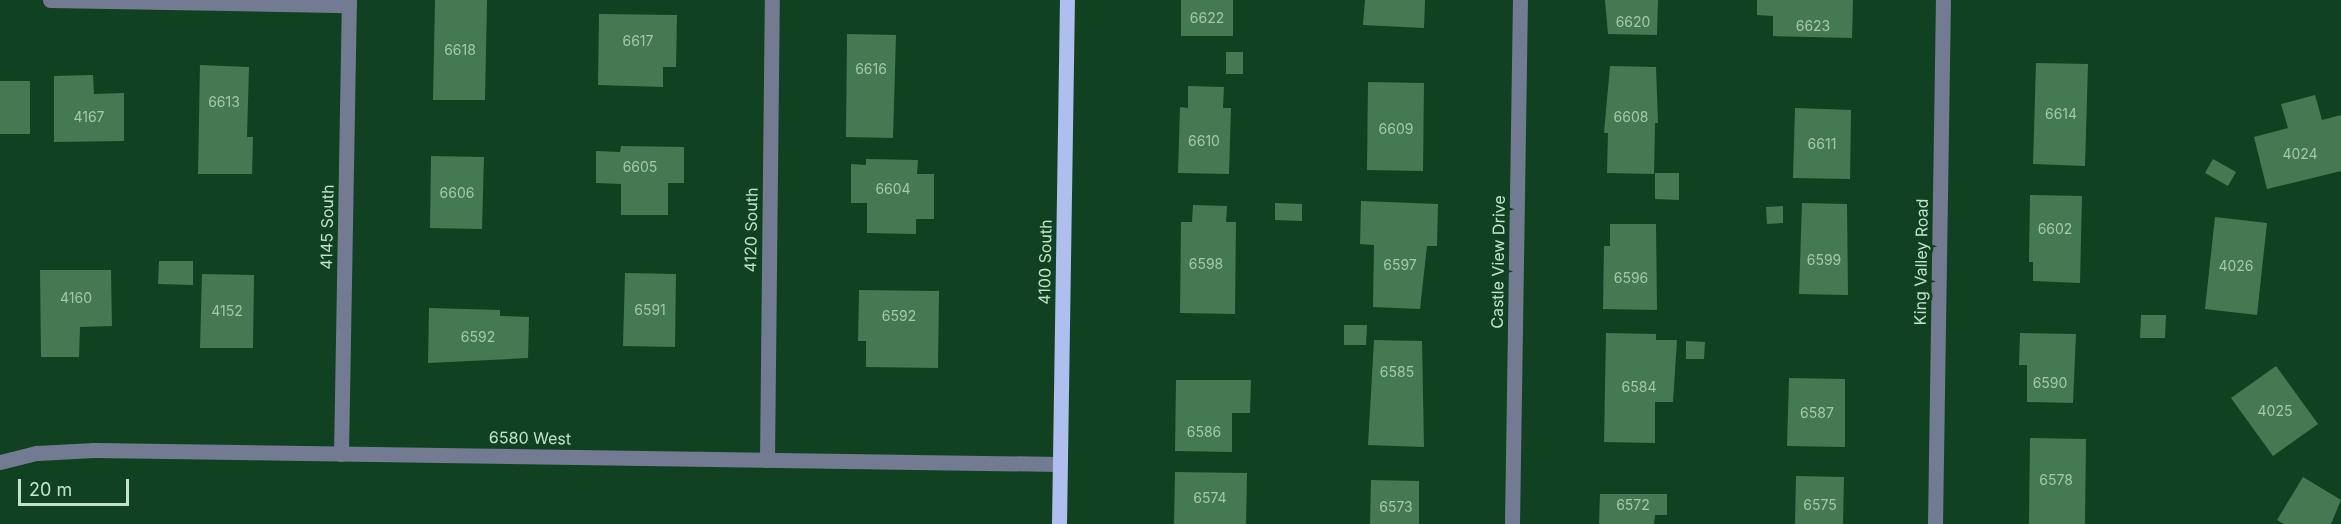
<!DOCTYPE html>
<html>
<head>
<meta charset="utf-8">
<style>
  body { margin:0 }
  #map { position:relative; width:2341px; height:524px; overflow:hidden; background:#104221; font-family:Inter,sans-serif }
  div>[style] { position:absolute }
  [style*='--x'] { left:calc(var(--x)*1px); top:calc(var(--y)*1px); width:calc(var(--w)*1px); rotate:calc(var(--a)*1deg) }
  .building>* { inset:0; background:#457952 }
  .minor>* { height:15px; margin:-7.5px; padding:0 7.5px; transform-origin:7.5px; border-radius:7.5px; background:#737b93 }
  .major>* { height:15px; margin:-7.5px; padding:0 7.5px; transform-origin:7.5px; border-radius:7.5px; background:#aebeee }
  span { translate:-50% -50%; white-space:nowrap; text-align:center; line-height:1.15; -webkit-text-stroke:6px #104221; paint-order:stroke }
  .number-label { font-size:14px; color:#a3c8aa }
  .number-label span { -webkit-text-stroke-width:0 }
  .street-label { font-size:16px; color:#c2e3c8 }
  .scale { position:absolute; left:18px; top:479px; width:111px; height:27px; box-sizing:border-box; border:3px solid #c2e3c8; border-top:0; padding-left:8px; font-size:18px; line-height:21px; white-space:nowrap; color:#c2e3c8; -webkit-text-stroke:4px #104221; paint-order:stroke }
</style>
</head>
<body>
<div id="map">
  <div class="building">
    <div style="clip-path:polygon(435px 0,487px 0,485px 100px,433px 100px)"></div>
    <div style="clip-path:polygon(1181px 0,1233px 0,1233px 36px,1181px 36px)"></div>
    <div style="clip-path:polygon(1365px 0,1425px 0,1424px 28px,1363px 25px)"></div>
    <div style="clip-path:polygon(1605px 0,1658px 0,1657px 35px,1608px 34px)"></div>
    <div style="clip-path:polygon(1757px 0,1853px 0,1852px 38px,1773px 36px,1773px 16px,1757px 15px)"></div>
    <div style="clip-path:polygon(599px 14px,677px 15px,676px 67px,663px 67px,663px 87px,598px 85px)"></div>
    <div style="clip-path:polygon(847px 34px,896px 35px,893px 138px,846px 137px)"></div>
    <div style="clip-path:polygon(1226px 52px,1243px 52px,1243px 74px,1226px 74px)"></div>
    <div style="clip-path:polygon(2036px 63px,2088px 64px,2085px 166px,2033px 164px)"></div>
    <div style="clip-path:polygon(200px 65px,249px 67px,247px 137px,253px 137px,252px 174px,198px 174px)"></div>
    <div style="clip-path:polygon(1610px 66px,1656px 67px,1658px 123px,1655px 123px,1654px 174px,1607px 173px,1608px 133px,1604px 133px)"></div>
    <div style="clip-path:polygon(93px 75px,94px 94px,124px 93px,124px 141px,54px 142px,54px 76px)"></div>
    <div style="clip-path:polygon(0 81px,30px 81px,30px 134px,0 134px)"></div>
    <div style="clip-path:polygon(1368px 82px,1424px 83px,1423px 171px,1367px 170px)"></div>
    <div style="clip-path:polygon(1188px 86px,1224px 87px,1223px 108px,1231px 108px,1229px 174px,1178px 173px,1180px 107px,1188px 108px)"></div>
    <div style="clip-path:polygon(2315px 95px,2322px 120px,2341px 115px,2341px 171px,2267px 189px,2254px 137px,2288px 128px,2281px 104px)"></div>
    <div style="clip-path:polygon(1795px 108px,1851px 110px,1850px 179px,1793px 178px)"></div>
    <div style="clip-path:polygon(621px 146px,684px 147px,684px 183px,668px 183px,668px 215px,621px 215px,621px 184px,596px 183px,596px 151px,620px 152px)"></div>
    <div style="clip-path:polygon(431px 156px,484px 157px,482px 229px,430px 228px)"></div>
    <div style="clip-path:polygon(866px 159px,918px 160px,917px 174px,934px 174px,934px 219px,916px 219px,916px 234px,867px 233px,867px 203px,851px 203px,851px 164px,866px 165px)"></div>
    <div style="clip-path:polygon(2213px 159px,2236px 172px,2228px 186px,2205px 173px)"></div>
    <div style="clip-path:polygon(1655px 173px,1679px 173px,1679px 200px,1655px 199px)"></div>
    <div style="clip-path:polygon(2030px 195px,2082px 196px,2080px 283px,2033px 281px,2033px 262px,2029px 262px)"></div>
    <div style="clip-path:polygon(1361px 201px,1438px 204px,1437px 246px,1427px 246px,1420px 309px,1373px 307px,1374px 245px,1360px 244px)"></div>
    <div style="clip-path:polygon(1275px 203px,1302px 204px,1302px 221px,1275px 220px)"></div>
    <div style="clip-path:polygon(1802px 203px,1847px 204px,1848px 295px,1799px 294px)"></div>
    <div style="clip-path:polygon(1193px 205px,1227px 206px,1226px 222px,1236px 222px,1235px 314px,1180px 313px,1181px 222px,1192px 222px)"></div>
    <div style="clip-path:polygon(1783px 206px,1783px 223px,1767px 224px,1766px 207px)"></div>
    <div style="clip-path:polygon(2215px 217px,2267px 223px,2257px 315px,2205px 309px)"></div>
    <div style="clip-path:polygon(1610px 224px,1656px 224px,1657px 310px,1603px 309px,1604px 246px,1610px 246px)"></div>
    <div style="clip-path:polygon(159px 261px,193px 261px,193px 285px,158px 284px)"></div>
    <div style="clip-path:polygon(40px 270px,111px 270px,112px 326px,80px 327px,79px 357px,41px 357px)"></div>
    <div style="clip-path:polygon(625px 273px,676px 274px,675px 347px,623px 346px)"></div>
    <div style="clip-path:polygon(202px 274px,254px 275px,253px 348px,200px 348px)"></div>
    <div style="clip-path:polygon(859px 290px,939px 291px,938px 368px,866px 367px,866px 341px,858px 341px)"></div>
    <div style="clip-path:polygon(429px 308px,500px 310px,500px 316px,529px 317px,528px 358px,428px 363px)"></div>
    <div style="clip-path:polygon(2141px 315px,2166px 315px,2165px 338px,2140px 338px)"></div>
    <div style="clip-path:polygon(1344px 325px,1367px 325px,1366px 345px,1344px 345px)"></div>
    <div style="clip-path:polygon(1606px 333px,1656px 334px,1656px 340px,1677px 340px,1673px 402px,1655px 402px,1655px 443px,1604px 442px)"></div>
    <div style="clip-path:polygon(2020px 333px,2076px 334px,2073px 403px,2027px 402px,2027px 365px,2019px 365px)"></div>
    <div style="clip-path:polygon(1374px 340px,1422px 341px,1424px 447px,1368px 445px)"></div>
    <div style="clip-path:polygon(1686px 341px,1705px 342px,1704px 359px,1686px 359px)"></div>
    <div style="clip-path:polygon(2276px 366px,2318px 424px,2273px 456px,2231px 398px)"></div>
    <div style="clip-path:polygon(1789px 378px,1845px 379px,1845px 447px,1787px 446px)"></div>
    <div style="clip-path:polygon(1176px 380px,1251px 380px,1250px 413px,1232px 413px,1232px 452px,1175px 451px)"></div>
    <div style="clip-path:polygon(2030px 438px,2086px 439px,2085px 524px,2029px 524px)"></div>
    <div style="clip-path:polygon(1175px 472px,1247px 473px,1246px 524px,1174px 524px)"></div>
    <div style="clip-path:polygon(1796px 476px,1844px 477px,1843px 524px,1795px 524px)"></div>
    <div style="clip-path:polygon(2303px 477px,2341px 500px,2331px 524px,2284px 524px,2277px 520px)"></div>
    <div style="clip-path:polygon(1371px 480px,1419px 481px,1419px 524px,1370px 524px)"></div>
    <div style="clip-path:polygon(1600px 494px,1667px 494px,1667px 515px,1655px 515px,1654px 524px,1599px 524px)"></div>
  </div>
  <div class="minor">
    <div style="--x:50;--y:0;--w:299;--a:1"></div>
    <div style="--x:341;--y:454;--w:454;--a:-89"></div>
    <div style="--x:767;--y:460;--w:460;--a:-89.4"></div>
    <div style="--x:0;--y:462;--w:38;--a:-14"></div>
    <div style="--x:37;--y:453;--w:57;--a:-3"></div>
    <div style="--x:94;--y:450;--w:966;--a:0.83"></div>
    <div style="--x:1512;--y:524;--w:524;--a:-89.13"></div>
    <div style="--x:1935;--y:524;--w:524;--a:-89.13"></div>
  </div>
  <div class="major">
    <div style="--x:1059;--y:524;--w:524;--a:-89.13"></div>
  </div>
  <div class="number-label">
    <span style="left:1207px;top:18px">6622</span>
    <span style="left:1633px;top:22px">6620</span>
    <span style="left:1813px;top:26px">6623</span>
    <span style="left:638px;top:41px">6617</span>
    <span style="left:460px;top:50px">6618</span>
    <span style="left:871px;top:69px">6616</span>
    <span style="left:224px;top:102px">6613</span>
    <span style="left:2061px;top:114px">6614</span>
    <span style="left:89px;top:117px">4167</span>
    <span style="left:1631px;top:117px">6608</span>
    <span style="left:1396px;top:129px">6609</span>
    <span style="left:1204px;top:141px">6610</span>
    <span style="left:1822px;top:144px">6611</span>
    <span style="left:2300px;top:154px">4024</span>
    <span style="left:640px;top:167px">6605</span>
    <span style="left:893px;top:189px">6604</span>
    <span style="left:457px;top:193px">6606</span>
    <span style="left:2055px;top:229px">6602</span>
    <span style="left:1824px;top:260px">6599</span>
    <span style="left:1206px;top:264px">6598</span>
    <span style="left:1400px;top:265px">6597</span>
    <span style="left:2236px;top:266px">4026</span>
    <span style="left:1631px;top:278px">6596</span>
    <span style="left:76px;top:298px">4160</span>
    <span style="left:650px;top:310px">6591</span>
    <span style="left:227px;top:311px">4152</span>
    <span style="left:899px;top:316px">6592</span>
    <span style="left:478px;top:337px">6592</span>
    <span style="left:1397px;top:372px">6585</span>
    <span style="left:2050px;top:383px">6590</span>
    <span style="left:1639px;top:387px">6584</span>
    <span style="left:2275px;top:411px">4025</span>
    <span style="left:1817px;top:413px">6587</span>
    <span style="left:1204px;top:432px">6586</span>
    <span style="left:2056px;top:480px">6578</span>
    <span style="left:1210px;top:498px">6574</span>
    <span style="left:1633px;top:505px">6572</span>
    <span style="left:1820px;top:505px">6575</span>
    <span style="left:1396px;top:507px">6573</span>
  </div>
  <div class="street-label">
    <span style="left:327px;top:227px;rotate:-89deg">4145 South</span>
    <span style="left:751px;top:230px;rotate:-89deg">4120 South</span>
    <span style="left:1045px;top:262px;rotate:-89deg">4100 South</span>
    <span style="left:1498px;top:262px;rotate:-89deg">Castle View Drive</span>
    <span style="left:1921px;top:262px;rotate:-89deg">King Valley Road</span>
    <span style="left:530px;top:438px;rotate:1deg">6580 West</span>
  </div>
  <div class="scale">20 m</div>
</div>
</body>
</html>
